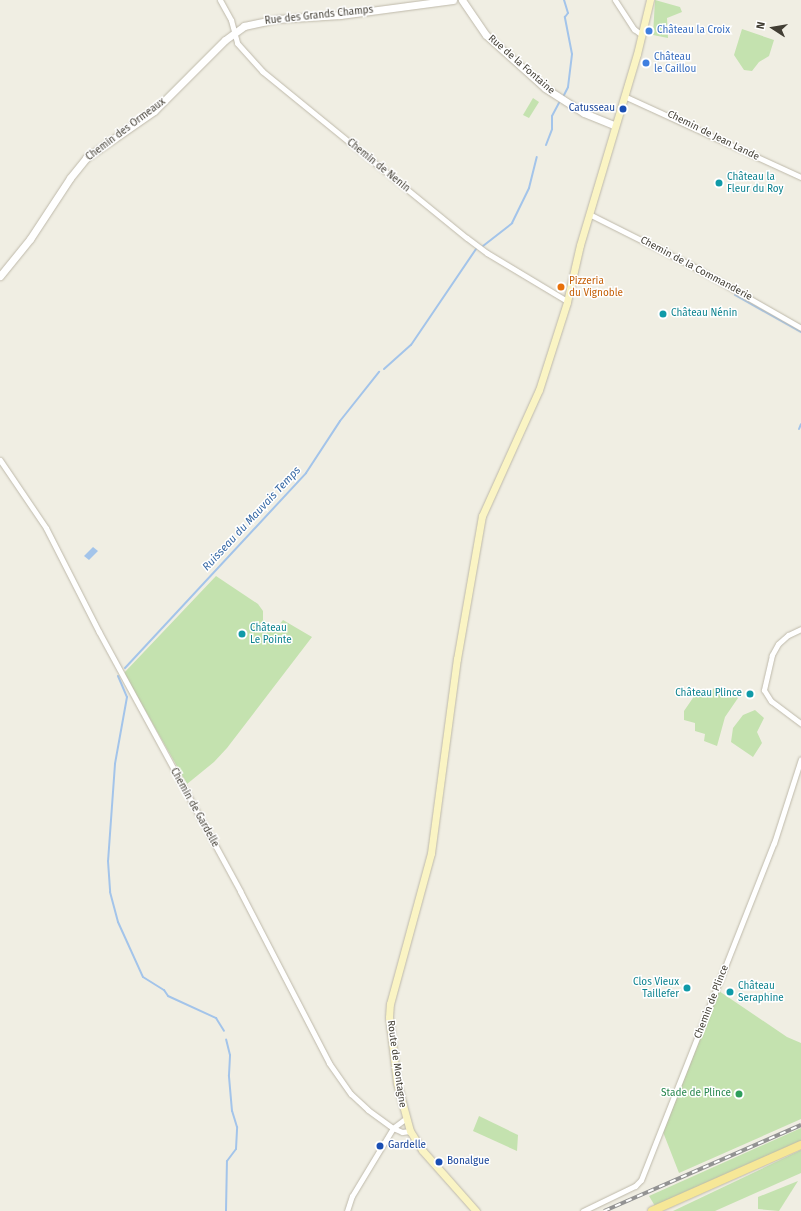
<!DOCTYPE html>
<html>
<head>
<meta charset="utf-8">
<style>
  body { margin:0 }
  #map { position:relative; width:801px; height:1211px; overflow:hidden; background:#f0eee3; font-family:"Fira Sans",sans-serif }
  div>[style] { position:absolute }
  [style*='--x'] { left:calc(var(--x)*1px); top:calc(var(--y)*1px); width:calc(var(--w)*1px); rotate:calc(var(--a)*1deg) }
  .green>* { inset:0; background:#c4e2af }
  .water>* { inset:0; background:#a3c4ea }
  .stream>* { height:2px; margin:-1px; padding:0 1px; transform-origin:1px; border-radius:1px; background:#a3c4ea }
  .roads { filter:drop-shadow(0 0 1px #beb9aa) drop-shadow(0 0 1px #beb9aa) }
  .minor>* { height:5px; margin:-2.5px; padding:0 2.5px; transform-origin:2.5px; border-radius:2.5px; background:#fff }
  .tertiary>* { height:7px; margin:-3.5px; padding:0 3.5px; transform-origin:3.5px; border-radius:3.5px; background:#fff }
  .secondary>* { height:7px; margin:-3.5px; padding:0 3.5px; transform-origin:3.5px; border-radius:3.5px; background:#faf4c4 }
  .primary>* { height:8px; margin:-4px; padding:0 4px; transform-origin:4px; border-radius:4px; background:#f6e797 }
  .rail>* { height:3.5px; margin-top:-1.75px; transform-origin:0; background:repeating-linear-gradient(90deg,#fff 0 6px,#939393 0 12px); box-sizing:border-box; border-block:1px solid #939393 }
  .dots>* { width:11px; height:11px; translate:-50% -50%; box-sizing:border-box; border:2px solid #fff; border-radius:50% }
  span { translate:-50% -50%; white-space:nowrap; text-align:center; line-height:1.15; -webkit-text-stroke:3px #fff; paint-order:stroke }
  .street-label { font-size:10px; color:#423e34 }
  .shop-label { font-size:10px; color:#366cbe }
  .left { translate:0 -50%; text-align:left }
  .transit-label { font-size:10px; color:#164399 }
  .right { translate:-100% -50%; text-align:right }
  .culture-label { font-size:10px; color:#0d838f }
  .food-label { font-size:10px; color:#c56008 }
  .leisure-label { font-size:10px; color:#27864d }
  .water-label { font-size:11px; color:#3668a4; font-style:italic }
  .north { position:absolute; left:753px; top:8px; width:40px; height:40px; -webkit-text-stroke:3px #fff; paint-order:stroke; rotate:282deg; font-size:11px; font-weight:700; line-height:16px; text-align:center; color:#423e34 }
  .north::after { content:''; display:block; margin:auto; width:14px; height:18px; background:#423e34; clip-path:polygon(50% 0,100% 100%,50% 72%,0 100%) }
</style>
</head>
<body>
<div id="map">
  <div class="green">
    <div style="clip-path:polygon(655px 0,680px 7px,682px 12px,667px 18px,668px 38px,653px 35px)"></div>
    <div style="clip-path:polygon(742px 29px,774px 40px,769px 56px,759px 62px,752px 71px,744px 70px,734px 55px)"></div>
    <div style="clip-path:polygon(533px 98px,539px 102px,529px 118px,523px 115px)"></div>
    <div style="clip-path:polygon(216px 576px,258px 604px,263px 611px,263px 620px,277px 628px,283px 620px,312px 637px,227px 748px,214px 762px,187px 784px,124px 673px)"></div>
    <div style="clip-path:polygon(722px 687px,738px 698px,725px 717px,717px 746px,704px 741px,705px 734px,695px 731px,695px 723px,684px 720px,684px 711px,697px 692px)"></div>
    <div style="clip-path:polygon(755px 710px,764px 718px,757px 732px,762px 743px,753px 757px,731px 742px,733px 728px,743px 715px)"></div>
    <div style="clip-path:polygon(719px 991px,787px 1037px,801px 1043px,801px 1119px,679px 1173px,663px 1132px)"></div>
    <div style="clip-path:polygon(479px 1116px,518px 1135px,517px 1151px,473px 1131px)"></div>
    <div style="clip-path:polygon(801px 1128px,801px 1142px,655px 1206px,649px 1196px)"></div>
    <div style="clip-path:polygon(801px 1150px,801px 1173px,715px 1211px,673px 1211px)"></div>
    <div style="clip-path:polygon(798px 1181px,779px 1211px,758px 1209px,758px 1197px)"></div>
  </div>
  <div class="water">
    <div style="clip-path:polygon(93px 547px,98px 551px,89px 560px,84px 556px)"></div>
  </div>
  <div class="stream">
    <div style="--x:563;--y:97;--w:11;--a:-63"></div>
    <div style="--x:568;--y:87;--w:33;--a:-83"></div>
    <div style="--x:572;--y:54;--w:38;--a:-101"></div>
    <div style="--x:565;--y:17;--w:5;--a:-53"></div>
    <div style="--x:568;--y:13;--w:14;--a:-107"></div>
    <div style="--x:546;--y:145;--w:17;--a:-69"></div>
    <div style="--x:552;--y:129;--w:13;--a:-90"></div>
    <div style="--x:552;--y:116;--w:15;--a:-62"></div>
    <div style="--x:483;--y:246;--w:37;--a:-38"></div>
    <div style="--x:512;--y:223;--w:39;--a:-64"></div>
    <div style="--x:529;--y:188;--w:32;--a:-76"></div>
    <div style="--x:735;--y:295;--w:76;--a:29.3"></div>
    <div style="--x:384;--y:369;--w:36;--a:-42"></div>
    <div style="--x:411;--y:345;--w:116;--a:-55.9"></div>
    <div style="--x:799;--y:429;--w:5;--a:-68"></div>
    <div style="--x:125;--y:668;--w:266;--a:-47.1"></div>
    <div style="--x:306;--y:473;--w:62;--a:-56.8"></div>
    <div style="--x:340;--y:421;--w:63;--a:-51.5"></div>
    <div style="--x:118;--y:676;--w:23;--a:67"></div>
    <div style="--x:127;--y:697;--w:68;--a:100.2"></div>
    <div style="--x:115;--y:764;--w:97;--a:94.1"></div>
    <div style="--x:108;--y:861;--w:31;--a:86"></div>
    <div style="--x:110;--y:892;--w:31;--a:75"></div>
    <div style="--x:118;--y:922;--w:60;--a:65.6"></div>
    <div style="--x:143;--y:977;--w:25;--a:32"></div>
    <div style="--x:164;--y:990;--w:7;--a:56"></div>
    <div style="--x:168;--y:996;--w:53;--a:24.6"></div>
    <div style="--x:216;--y:1018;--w:15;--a:58"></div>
    <div style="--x:226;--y:1211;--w:50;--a:-88.9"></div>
    <div style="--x:227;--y:1161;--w:15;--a:-53"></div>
    <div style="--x:236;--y:1149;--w:22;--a:-87"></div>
    <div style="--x:237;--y:1127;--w:17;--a:-107"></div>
    <div style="--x:232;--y:1111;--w:36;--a:-95"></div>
    <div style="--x:229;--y:1075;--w:20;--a:-87"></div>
    <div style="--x:230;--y:1055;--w:16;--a:-104"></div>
  </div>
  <div class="roads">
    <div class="minor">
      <div style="--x:220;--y:0;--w:23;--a:61"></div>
      <div style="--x:231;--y:20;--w:24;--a:75"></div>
      <div style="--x:237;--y:43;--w:38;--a:48"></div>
      <div style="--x:262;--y:71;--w:264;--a:39.2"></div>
      <div style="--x:467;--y:238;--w:25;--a:37"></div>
      <div style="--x:487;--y:253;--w:93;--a:31"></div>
      <div style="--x:615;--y:0;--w:35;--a:57"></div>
      <div style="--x:634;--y:29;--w:10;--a:37"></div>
      <div style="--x:624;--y:96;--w:195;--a:24.6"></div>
      <div style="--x:589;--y:214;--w:112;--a:26.6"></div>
      <div style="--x:689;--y:264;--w:129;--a:29.7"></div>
      <div style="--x:0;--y:460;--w:82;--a:55.9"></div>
      <div style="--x:46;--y:528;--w:117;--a:63"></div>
      <div style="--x:99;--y:632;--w:295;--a:61.4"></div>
      <div style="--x:240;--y:891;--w:194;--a:62.6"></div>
      <div style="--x:329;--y:1063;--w:38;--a:55"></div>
      <div style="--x:351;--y:1094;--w:23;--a:43"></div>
      <div style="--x:368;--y:1110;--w:31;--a:36"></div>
      <div style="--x:393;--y:1128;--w:10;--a:24"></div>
      <div style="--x:402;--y:1132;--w:8;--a:-7"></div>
      <div style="--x:801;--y:629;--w:14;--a:155"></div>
      <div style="--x:788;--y:635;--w:13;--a:138"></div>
      <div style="--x:778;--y:644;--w:13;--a:119"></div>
      <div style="--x:772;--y:655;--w:36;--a:103"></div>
      <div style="--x:764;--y:690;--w:13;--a:58"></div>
      <div style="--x:771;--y:701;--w:38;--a:37"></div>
      <div style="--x:347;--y:1211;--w:16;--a:-72"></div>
      <div style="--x:352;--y:1196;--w:79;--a:-58.9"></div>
      <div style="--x:393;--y:1128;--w:15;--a:-37"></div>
      <div style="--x:583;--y:1211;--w:58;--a:-25.7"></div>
      <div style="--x:635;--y:1186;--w:8;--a:-45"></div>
      <div style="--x:641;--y:1180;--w:362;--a:-68.5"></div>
      <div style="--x:774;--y:843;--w:88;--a:-72.2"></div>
    </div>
    <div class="tertiary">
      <div style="--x:462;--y:0;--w:42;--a:55.6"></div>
      <div style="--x:486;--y:35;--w:79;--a:41.9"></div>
      <div style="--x:545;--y:88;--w:46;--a:32.7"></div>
      <div style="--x:584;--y:113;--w:32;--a:22"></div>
      <div style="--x:0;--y:276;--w:48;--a:-51"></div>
      <div style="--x:30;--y:239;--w:73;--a:-56.7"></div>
      <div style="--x:70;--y:178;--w:26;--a:-51"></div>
      <div style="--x:86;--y:158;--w:83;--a:-34.7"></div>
      <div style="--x:154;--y:111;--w:100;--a:-45"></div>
      <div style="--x:225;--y:40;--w:24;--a:-36"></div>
      <div style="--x:244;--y:26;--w:34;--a:-12"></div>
      <div style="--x:277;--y:19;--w:63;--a:-3.6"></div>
      <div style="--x:340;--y:15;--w:114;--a:-7.6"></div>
    </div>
    <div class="secondary">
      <div style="--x:476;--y:1211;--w:81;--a:-131.5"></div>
      <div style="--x:422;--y:1150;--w:22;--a:-122"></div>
      <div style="--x:410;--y:1131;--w:50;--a:-105.2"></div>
      <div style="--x:397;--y:1083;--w:66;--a:-96.9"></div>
      <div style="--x:389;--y:1017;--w:13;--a:-86"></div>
      <div style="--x:390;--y:1004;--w:156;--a:-74.8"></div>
      <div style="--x:431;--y:853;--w:196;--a:-82.4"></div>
      <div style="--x:457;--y:659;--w:145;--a:-80.1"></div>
      <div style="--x:482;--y:516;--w:138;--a:-65.7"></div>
      <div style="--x:539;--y:390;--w:92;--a:-72.3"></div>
      <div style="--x:567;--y:302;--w:58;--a:-77.2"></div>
      <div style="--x:580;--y:245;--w:199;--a:-73.4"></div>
      <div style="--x:637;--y:54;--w:56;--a:-76.5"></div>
    </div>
    <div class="primary">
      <div style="--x:652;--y:1211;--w:163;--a:-23.9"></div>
    </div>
  </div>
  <div class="rail">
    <div style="--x:604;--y:1211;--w:215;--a:-23.6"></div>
  </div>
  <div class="dots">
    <div style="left:649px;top:31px;background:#3f7fe0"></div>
    <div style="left:646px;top:63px;background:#3f7fe0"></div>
    <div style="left:623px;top:109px;background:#1a4fb4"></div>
    <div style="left:719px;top:183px;background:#0f9aa8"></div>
    <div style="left:561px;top:287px;background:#e8710a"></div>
    <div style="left:663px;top:314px;background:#0f9aa8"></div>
    <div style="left:242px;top:634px;background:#0f9aa8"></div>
    <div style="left:750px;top:694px;background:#0f9aa8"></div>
    <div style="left:687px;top:988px;background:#0f9aa8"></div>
    <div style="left:730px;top:992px;background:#0f9aa8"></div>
    <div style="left:739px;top:1094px;background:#2e9e5b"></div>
    <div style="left:380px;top:1146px;background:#1a4fb4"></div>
    <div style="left:439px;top:1162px;background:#1a4fb4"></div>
  </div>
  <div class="street-label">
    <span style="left:319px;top:16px;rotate:-6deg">Rue des Grands Champs</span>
    <span style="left:521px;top:65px;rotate:41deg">Rue de la Fontaine</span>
    <span style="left:126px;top:130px;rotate:-37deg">Chemin des Ormeaux</span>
    <span style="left:713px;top:136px;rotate:26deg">Chemin de Jean Lande</span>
    <span style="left:378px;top:166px;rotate:39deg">Chemin de Nenin</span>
    <span style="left:696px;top:269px;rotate:28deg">Chemin de la Commanderie</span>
    <span style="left:194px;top:808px;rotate:61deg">Chemin de Gardelle</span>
    <span style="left:712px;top:1002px;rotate:-69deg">Chemin de Plince</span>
    <span style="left:396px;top:1064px;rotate:82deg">Route de Montagne</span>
  </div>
  <div class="shop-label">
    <span class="left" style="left:657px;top:31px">Château la Croix</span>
    <span class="left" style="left:654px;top:63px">Château<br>le Caillou</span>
  </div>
  <div class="transit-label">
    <span class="right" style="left:615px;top:109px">Catusseau</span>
    <span class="left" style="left:388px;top:1146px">Gardelle</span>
    <span class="left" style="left:447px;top:1162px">Bonalgue</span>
  </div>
  <div class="culture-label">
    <span class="left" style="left:727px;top:183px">Château la<br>Fleur du Roy</span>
    <span class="left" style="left:671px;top:314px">Château Nénin</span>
    <span class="left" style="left:250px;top:634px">Château<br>Le Pointe</span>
    <span class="right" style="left:742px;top:694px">Château Plince</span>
    <span class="right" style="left:679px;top:988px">Clos Vieux<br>Taillefer</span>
    <span class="left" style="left:738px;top:992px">Château<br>Seraphine</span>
  </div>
  <div class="food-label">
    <span class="left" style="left:569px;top:287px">Pizzeria<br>du Vignoble</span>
  </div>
  <div class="leisure-label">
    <span class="right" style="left:731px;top:1094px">Stade de Plince</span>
  </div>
  <div class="water-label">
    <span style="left:252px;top:519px;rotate:-47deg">Ruisseau du Mauvais Temps</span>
  </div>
  <div class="north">N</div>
</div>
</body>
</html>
